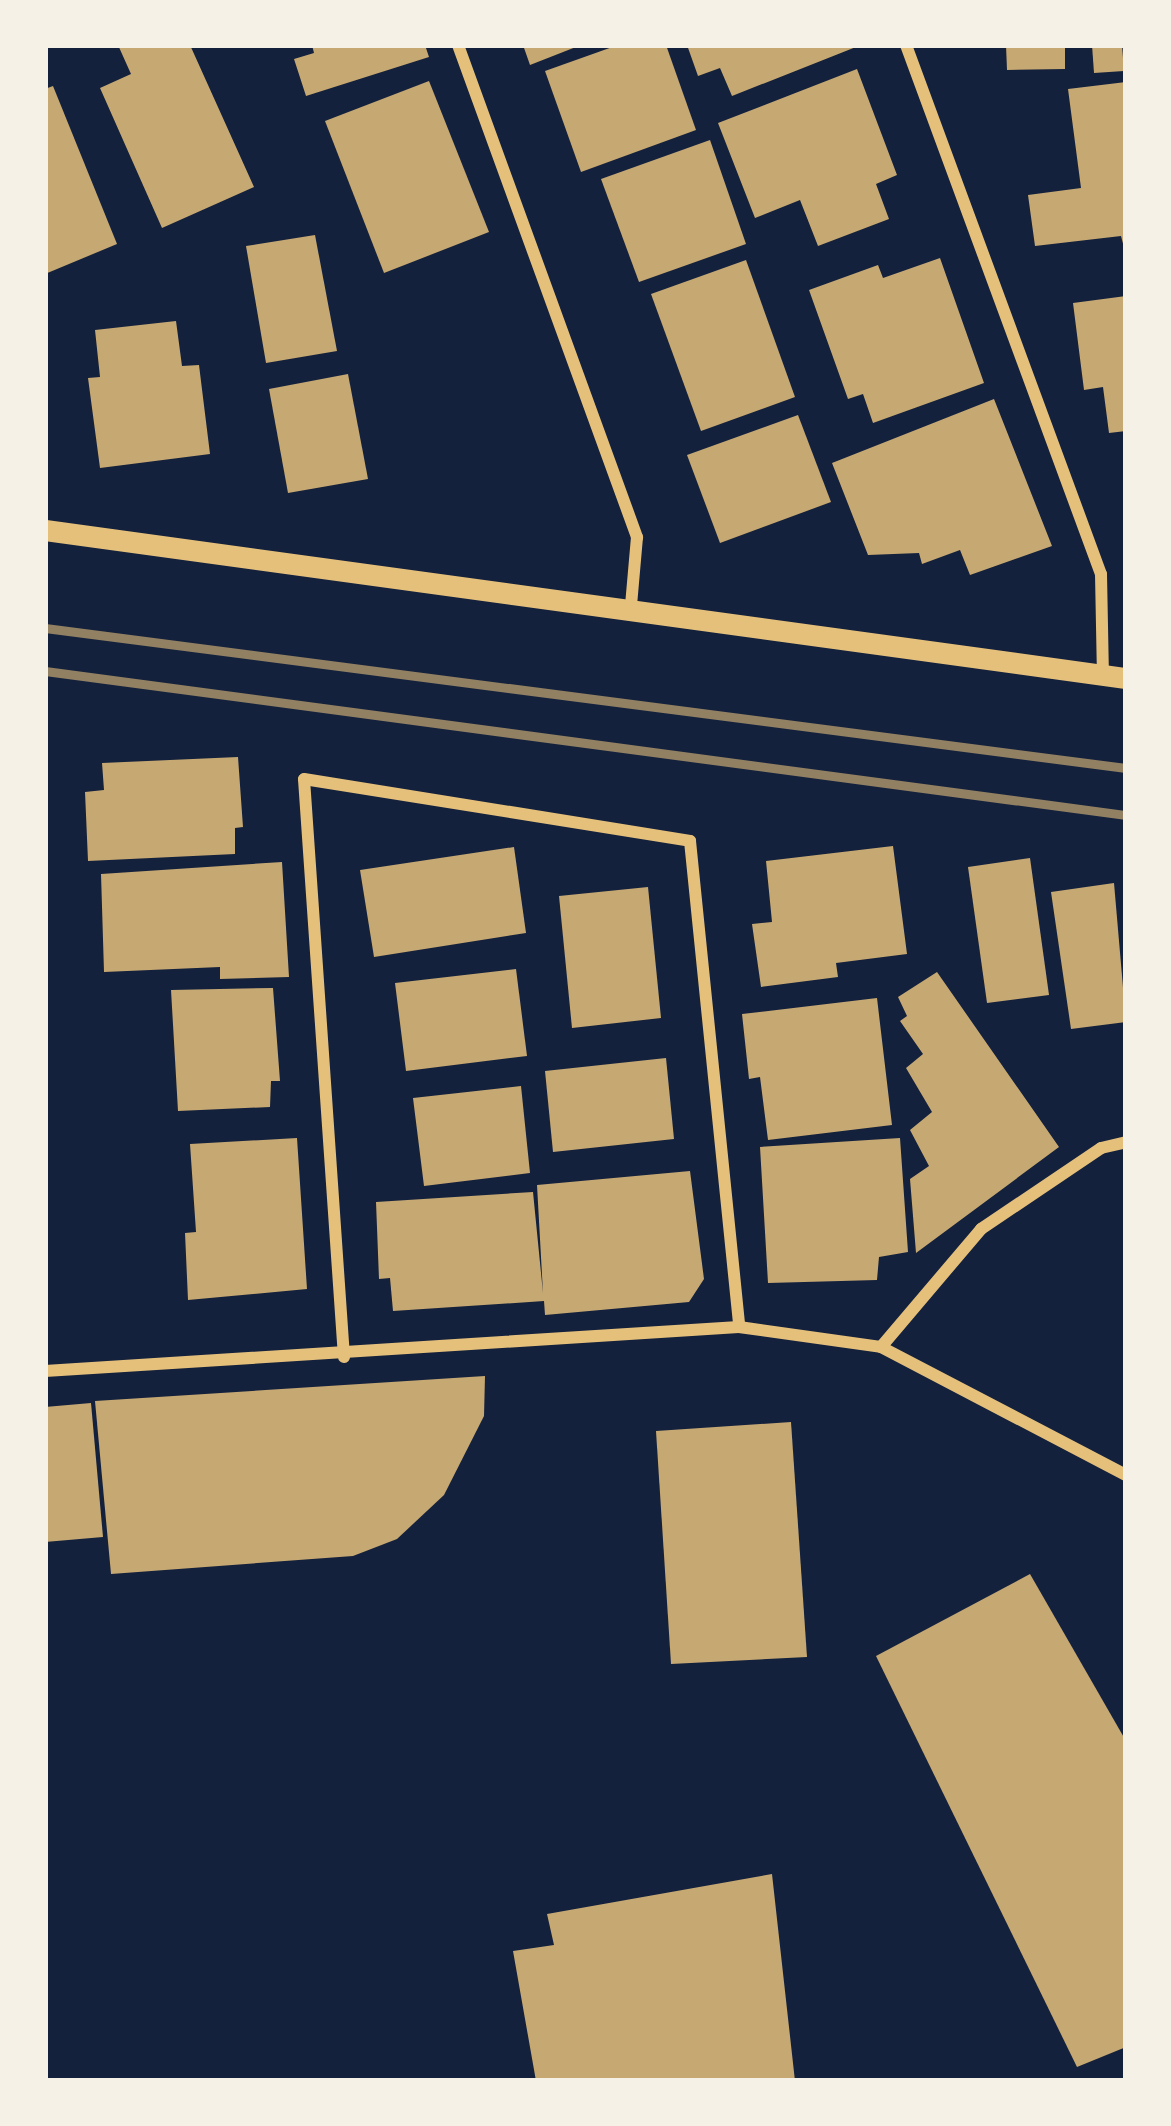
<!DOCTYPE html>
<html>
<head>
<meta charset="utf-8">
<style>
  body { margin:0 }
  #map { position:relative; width:1171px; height:2126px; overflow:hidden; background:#14213d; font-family:"PT Sans Narrow",sans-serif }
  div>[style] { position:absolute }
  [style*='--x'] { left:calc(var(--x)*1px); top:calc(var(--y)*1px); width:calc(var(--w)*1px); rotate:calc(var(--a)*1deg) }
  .building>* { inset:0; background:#c6a872 }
  .minor>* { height:12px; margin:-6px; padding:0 6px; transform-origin:6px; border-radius:6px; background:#e5c07b }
  .tertiary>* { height:21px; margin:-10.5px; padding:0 10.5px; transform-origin:10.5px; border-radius:10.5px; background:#e5c07b }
  .rail>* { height:9px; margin:-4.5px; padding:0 4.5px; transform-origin:4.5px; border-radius:4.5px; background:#918062 }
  span { translate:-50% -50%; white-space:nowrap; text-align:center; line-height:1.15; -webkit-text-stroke:9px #f6f1e7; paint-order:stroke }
  .frame { position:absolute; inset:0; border:48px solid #f6f1e7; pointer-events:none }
</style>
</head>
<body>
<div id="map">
  <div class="building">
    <div style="clip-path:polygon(118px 45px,190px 45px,254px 187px,162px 228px,100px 88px,131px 74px)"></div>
    <div style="clip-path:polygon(312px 45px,425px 45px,429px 57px,306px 96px,294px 59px,314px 53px)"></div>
    <div style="clip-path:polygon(523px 45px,581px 45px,530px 65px)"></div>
    <div style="clip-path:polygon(618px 45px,666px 45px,696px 130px,581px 172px,545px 71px)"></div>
    <div style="clip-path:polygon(687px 45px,861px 45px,732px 96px,720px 68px,698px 76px)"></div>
    <div style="clip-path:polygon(1006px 45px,1065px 45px,1065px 69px,1007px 70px)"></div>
    <div style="clip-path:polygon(1092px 45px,1122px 45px,1124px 71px,1094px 73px)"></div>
    <div style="clip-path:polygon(857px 69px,897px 175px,876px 184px,889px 219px,818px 246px,800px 200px,755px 218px,718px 123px)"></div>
    <div style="clip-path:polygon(429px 81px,489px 232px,384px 273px,325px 121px)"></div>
    <div style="clip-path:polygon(1126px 82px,1126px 255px,1121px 236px,1035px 246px,1028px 195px,1081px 188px,1068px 89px)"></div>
    <div style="clip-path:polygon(53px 86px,117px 244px,45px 274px,45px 89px)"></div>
    <div style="clip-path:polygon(710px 140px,746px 244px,639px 282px,601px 179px)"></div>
    <div style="clip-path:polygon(315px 235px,337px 351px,266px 363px,246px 246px)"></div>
    <div style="clip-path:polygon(940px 258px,984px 383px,873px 423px,863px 394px,848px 399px,809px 290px,878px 265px,883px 278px)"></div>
    <div style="clip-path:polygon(746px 260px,795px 397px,701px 431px,651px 294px)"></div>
    <div style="clip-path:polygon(1126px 296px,1126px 431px,1109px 433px,1103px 387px,1084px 390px,1073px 303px)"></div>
    <div style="clip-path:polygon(176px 321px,182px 366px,199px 365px,210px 454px,100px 468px,88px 378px,100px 377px,95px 330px)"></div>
    <div style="clip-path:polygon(348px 374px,368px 479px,288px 493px,269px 389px)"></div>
    <div style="clip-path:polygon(994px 399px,1052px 546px,970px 575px,960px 550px,922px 564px,919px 553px,868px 555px,832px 463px)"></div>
    <div style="clip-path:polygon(798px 415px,831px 502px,720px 543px,687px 455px)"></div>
    <div style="clip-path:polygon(238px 757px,243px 827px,235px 828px,235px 854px,88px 861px,85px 792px,104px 790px,102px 763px)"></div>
    <div style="clip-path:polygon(893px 846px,907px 954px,836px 963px,838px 977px,761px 987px,752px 924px,772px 922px,766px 861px)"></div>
    <div style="clip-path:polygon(514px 847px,526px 933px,374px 957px,360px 870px)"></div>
    <div style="clip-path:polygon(1030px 858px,1049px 995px,987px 1003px,968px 867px)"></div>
    <div style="clip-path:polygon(282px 862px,289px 977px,220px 979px,220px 967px,104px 972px,101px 874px)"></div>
    <div style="clip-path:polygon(1114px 883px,1126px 1022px,1071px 1029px,1051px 892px)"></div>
    <div style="clip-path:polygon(648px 887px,661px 1018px,572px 1028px,559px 896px)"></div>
    <div style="clip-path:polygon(516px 969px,527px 1056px,406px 1071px,395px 983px)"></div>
    <div style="clip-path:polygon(937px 972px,1059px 1147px,916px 1253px,910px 1179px,929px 1166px,910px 1130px,932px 1112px,906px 1068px,923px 1054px,900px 1021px,907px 1016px,898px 997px)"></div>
    <div style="clip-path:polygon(273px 988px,280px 1081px,271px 1081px,270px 1107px,178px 1111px,171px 990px)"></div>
    <div style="clip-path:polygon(877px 998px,892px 1125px,768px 1140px,760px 1077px,749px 1079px,742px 1014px)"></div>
    <div style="clip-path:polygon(666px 1058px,674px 1139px,553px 1152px,545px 1071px)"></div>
    <div style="clip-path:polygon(521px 1086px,530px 1173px,424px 1186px,413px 1098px)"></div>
    <div style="clip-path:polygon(297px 1138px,307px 1289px,188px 1300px,185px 1233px,196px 1232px,190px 1144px)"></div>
    <div style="clip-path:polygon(900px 1138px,908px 1252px,879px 1257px,877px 1280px,768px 1283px,760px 1147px)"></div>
    <div style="clip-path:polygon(690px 1171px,704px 1279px,689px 1302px,545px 1315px,544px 1301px,393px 1311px,390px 1278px,379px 1279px,376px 1202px,533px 1192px,543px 1293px,537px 1185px)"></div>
    <div style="clip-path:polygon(485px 1376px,484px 1416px,444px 1495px,397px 1539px,353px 1556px,111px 1574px,95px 1401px)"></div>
    <div style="clip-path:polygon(91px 1403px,103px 1537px,45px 1542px,45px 1407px)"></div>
    <div style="clip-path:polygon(791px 1422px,807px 1657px,671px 1664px,656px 1431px)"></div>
    <div style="clip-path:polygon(1030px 1574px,1126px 1741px,1126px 2047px,1077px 2067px,876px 1656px)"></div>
    <div style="clip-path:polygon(772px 1874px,795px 2081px,536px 2081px,513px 1951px,554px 1945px,547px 1914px)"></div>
  </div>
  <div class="minor">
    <div style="--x:458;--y:45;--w:524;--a:70.01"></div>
    <div style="--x:637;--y:537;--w:68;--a:95"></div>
    <div style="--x:906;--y:45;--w:564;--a:69.77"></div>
    <div style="--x:1101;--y:574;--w:101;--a:88.9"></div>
    <div style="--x:881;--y:1347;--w:155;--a:-49.7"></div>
    <div style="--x:981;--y:1229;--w:145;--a:-34"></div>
    <div style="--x:1101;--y:1148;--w:26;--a:-13"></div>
    <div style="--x:344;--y:1357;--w:579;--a:-93.96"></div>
    <div style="--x:304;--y:779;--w:391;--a:9.1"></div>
    <div style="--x:690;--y:841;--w:488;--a:84.2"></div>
    <div style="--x:45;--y:1371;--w:695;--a:-3.63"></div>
    <div style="--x:739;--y:1327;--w:143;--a:8"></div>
    <div style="--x:881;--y:1347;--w:276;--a:27.6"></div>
  </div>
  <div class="tertiary">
    <div style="--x:45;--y:530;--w:1091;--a:7.8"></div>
  </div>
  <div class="rail">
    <div style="--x:45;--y:628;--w:1090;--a:7.38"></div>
    <div style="--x:45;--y:671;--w:1091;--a:7.59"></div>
  </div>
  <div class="frame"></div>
</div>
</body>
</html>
